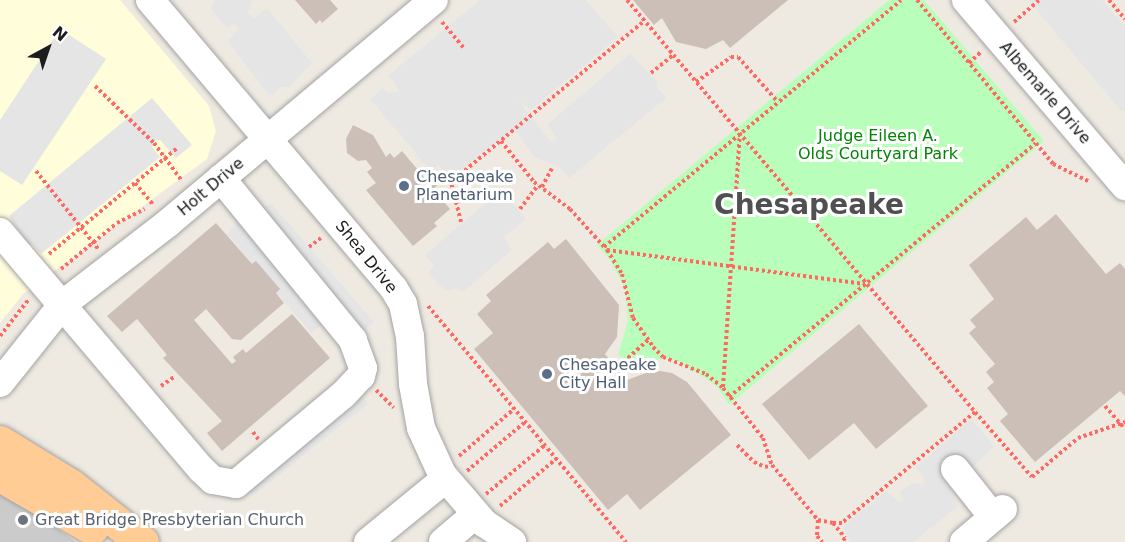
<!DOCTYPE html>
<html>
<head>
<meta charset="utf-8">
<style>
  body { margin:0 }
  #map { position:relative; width:1125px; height:542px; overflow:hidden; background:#efeae1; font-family:"DejaVu Sans",sans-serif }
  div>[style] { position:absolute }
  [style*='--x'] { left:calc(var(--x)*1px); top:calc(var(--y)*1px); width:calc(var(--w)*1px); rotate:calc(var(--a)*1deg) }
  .education>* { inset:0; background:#fffdda }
  .religious>* { inset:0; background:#cbcbcb }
  .park>* { inset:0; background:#bafebb }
  .parking>* { inset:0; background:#e5e5e5 }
  .building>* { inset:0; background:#cbbfb7 }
  .path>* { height:4px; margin-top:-2px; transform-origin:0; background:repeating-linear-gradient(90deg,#ff6962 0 3px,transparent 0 6px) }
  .roads { filter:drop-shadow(0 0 2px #a4a4a4) drop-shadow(0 0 2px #a4a4a4) }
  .minor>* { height:28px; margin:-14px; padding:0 14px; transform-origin:14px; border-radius:14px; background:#fff }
  .major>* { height:33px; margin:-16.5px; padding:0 16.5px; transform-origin:16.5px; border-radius:16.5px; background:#ffcc96 }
  .dots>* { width:16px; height:16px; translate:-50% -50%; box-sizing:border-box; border:3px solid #fff; border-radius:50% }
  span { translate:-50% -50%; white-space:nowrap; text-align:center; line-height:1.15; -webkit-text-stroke:6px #fff; paint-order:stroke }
  .street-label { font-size:16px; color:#1d1d1d }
  .park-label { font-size:16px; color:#028306 }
  .service-label { font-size:16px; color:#4e5e75 }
  .left { translate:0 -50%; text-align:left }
  .worship-label { font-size:16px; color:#5b616d }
  .town-label { font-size:28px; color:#505050; font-weight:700 }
  .north { position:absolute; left:18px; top:18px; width:60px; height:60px; -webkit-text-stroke:4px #fff; paint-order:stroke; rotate:40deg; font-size:16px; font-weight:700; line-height:24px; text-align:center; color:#1d1d1d }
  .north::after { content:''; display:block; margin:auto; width:21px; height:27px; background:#1d1d1d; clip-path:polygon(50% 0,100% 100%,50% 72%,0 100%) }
</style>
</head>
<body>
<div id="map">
  <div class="education">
    <div style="clip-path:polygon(0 0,120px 0,209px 106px,216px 131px,207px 159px,23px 294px,0 323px)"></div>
  </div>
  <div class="religious">
    <div style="clip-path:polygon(0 491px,28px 508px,76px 542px,0 542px)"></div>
  </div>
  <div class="park">
    <div style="clip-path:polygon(889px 0,924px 0,1044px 141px,729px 405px,717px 386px,681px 363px,666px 358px,634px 364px,624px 361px,618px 354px,628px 321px,625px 289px,610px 260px,597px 245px)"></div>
  </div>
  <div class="parking">
    <div style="clip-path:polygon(215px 0,252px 0,248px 13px,254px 18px,267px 8px,312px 63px,289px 87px,282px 87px,270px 96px,227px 41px,239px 30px,235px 24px,227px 28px,211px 9px)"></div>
    <div style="clip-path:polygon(480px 0,586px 0,618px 37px,531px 110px,518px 100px,550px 141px,556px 140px,555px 136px,547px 125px,630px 54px,657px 81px,657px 87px,666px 98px,569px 178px,559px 167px,534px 157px,514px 129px,449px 179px,438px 165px,430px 170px,370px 99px,383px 88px,389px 93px,399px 91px,389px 75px)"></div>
    <div style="clip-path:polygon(1028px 0,1102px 0,1125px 27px,1125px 110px,1122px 112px)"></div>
    <div style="clip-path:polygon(60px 29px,106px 59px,22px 185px,0 171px,0 120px)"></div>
    <div style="clip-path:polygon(152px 98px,192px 145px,176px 158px,160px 140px,154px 141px,152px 147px,160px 157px,41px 254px,32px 244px,28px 245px,9px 216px)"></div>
    <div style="clip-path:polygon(501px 190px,526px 219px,504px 237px,512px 250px,463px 292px,457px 288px,446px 291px,428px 273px,434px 266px,425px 255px)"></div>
    <div style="clip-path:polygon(271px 203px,374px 322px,362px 332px,356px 390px,368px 404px,252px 496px,234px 467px,344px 375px,352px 362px,324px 324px,311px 333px,227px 234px,236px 224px,232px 213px,260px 211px)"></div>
    <div style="clip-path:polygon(972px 419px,994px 446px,950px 491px,958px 506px,913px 542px,851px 542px,842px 527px,886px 491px,899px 502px,903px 500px,900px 492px,912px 483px,923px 484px,924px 479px,915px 467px)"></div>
  </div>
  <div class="building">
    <div style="clip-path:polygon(295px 0,330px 0,338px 9px,322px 23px,320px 20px,316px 24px)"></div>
    <div style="clip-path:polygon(633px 0,788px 0,730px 48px,723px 40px,706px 49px,676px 42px,662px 18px,654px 25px)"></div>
    <div style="clip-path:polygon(353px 125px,373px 135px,386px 157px,390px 153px,394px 158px,402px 151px,428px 182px,433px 177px,439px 184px,433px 189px,450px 209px,434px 223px,437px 226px,413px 246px,366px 190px,376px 183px,367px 172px,372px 168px,366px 160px,358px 161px,347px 153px,346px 139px)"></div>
    <div style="clip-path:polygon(1056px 214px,1106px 274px,1120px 263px,1125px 269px,1125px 396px,1120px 391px,1035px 462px,1000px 421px,1008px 414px,987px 388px,994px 382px,986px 372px,995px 364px,969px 333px,976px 327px,970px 320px,994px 299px,969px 265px,1026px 217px,1037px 230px)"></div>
    <div style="clip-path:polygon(216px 223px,252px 264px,256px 261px,280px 289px,276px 293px,284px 303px,241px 340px,232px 339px,206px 309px,194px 320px,232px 364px,236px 361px,233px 357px,243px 349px,246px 353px,292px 314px,330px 358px,222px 451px,207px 433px,222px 421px,163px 358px,167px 355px,137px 319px,122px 332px,107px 316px)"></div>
    <div style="clip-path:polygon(566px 239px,619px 305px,617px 337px,605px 354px,609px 359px,596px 370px,608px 386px,622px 375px,627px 380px,654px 370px,672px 373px,687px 382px,731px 435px,640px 510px,627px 494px,608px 510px,474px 349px,493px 333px,477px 314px,491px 301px,486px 295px,548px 242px,554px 249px)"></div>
    <div style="clip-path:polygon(859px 324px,928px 406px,876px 449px,854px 423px,809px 460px,762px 404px)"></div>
  </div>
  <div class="path">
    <div style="--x:627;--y:0;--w:539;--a:49.81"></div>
    <div style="--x:975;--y:412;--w:173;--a:140.2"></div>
    <div style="--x:842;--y:523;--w:9;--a:180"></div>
    <div style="--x:917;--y:0;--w:213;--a:50.3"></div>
    <div style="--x:1053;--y:164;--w:41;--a:25.9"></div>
    <div style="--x:1109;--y:0;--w:25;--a:50"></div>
    <div style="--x:442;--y:22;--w:35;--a:50"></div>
    <div style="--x:1014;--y:22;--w:33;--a:-41"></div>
    <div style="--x:969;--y:63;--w:18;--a:-43"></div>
    <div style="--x:651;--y:73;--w:28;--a:-39"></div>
    <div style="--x:696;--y:82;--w:43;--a:-35.5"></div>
    <div style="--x:731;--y:57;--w:7;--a:0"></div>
    <div style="--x:738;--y:57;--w:60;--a:48.4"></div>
    <div style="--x:95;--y:86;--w:82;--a:44"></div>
    <div style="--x:154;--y:143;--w:47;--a:53.6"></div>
    <div style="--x:501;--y:141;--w:53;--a:51.2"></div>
    <div style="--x:534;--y:182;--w:45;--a:36.9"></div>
    <div style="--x:570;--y:209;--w:55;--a:47.9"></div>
    <div style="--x:607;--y:250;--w:28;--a:58"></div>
    <div style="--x:622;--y:274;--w:45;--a:76"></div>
    <div style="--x:633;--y:318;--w:35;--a:55"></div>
    <div style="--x:653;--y:347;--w:14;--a:45"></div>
    <div style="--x:663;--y:357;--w:46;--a:21.6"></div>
    <div style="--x:706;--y:374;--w:22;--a:39"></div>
    <div style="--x:723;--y:388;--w:64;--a:51.3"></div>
    <div style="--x:763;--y:438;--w:28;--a:72"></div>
    <div style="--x:772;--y:465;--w:72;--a:50.1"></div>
    <div style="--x:818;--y:520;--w:15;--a:11"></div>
    <div style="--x:833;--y:523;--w:19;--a:51"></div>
    <div style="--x:845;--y:538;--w:5;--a:127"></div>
    <div style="--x:36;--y:171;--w:101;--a:51.4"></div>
    <div style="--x:135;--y:183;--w:30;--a:50"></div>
    <div style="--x:542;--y:187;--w:21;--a:-62"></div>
    <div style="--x:520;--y:209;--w:30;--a:-53"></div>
    <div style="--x:461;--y:222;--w:41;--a:-104"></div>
    <div style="--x:451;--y:182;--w:251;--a:-39.8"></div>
    <div style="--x:309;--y:247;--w:15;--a:-37"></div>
    <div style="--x:604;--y:247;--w:386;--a:-39.7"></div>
    <div style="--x:607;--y:250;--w:260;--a:7.5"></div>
    <div style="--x:49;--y:254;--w:166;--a:-39.6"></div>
    <div style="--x:61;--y:269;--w:72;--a:-39.4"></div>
    <div style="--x:117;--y:223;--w:31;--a:-27"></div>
    <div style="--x:428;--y:306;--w:308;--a:50"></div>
    <div style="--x:0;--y:336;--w:47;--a:-51.9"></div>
    <div style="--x:610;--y:374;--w:51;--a:-41.8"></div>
    <div style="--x:161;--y:386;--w:16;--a:-35"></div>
    <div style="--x:723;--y:387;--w:254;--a:-86.2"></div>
    <div style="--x:376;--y:390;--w:25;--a:45"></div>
    <div style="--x:729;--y:397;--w:398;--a:-39.6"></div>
    <div style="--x:1105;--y:406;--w:30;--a:49"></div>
    <div style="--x:975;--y:412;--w:86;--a:48.8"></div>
    <div style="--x:1032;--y:477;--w:60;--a:-40.3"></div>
    <div style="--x:1078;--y:438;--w:50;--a:-18.8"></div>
    <div style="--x:253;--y:432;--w:9;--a:54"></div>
    <div style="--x:737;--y:445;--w:24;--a:45"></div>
    <div style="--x:754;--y:462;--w:12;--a:24"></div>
    <div style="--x:765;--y:467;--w:7;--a:-16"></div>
    <div style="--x:459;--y:456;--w:72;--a:-40.5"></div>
    <div style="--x:467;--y:471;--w:76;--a:-40.2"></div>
    <div style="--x:486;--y:494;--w:77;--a:-39.7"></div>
    <div style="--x:500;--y:506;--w:73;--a:-40"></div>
    <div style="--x:818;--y:520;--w:16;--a:94"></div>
    <div style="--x:817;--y:536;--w:8;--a:50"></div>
  </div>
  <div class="roads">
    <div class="minor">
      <div style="--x:150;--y:0;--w:378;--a:49.8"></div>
      <div style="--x:394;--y:289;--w:17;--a:59"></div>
      <div style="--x:403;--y:304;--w:33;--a:78"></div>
      <div style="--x:410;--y:336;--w:48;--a:86.4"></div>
      <div style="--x:413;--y:384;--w:45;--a:79.7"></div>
      <div style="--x:421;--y:428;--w:51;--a:65.5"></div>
      <div style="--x:442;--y:474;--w:65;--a:49.4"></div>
      <div style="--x:484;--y:523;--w:34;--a:34"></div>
      <div style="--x:966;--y:0;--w:245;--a:49.5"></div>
      <div style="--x:0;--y:232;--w:311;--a:49.7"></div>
      <div style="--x:201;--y:469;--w:16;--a:43"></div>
      <div style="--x:213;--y:480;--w:23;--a:10"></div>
      <div style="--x:236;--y:484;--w:139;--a:-39.8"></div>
      <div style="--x:343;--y:395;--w:26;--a:-47"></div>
      <div style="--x:361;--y:376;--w:8;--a:-76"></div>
      <div style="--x:363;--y:368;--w:30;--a:-110"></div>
      <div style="--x:353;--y:340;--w:209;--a:-129.2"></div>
      <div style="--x:0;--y:383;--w:101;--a:-51.4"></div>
      <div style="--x:63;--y:304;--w:133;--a:-37.6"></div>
      <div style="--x:168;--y:223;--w:347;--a:-40"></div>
      <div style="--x:955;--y:469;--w:61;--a:51.6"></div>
      <div style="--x:368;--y:542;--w:99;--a:-39.3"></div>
      <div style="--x:443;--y:542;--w:43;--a:-40.3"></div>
      <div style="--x:964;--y:542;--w:51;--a:-40.2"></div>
    </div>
    <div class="major">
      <div style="--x:0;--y:442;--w:82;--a:31.6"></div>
      <div style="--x:70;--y:485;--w:92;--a:38.4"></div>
      <div style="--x:0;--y:475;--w:106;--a:29.9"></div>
    </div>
  </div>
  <div class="dots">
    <div style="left:404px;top:186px;background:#5c6f8a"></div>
    <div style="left:547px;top:374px;background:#5c6f8a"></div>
    <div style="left:23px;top:520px;background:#6b7280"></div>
  </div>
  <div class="street-label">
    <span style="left:1045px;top:93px;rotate:49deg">Albemarle Drive</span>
    <span style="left:211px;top:187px;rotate:-40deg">Holt Drive</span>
    <span style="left:366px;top:257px;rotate:51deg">Shea Drive</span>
  </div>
  <div class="park-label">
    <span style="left:878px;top:145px">Judge Eileen A.<br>Olds Courtyard Park</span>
  </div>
  <div class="service-label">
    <span class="left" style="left:416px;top:186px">Chesapeake<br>Planetarium</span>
    <span class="left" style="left:559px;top:374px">Chesapeake<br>City Hall</span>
  </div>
  <div class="worship-label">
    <span class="left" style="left:35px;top:520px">Great Bridge Presbyterian Church</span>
  </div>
  <div class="town-label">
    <span style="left:809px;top:205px">Chesapeake</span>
  </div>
  <div class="north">N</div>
</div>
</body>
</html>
